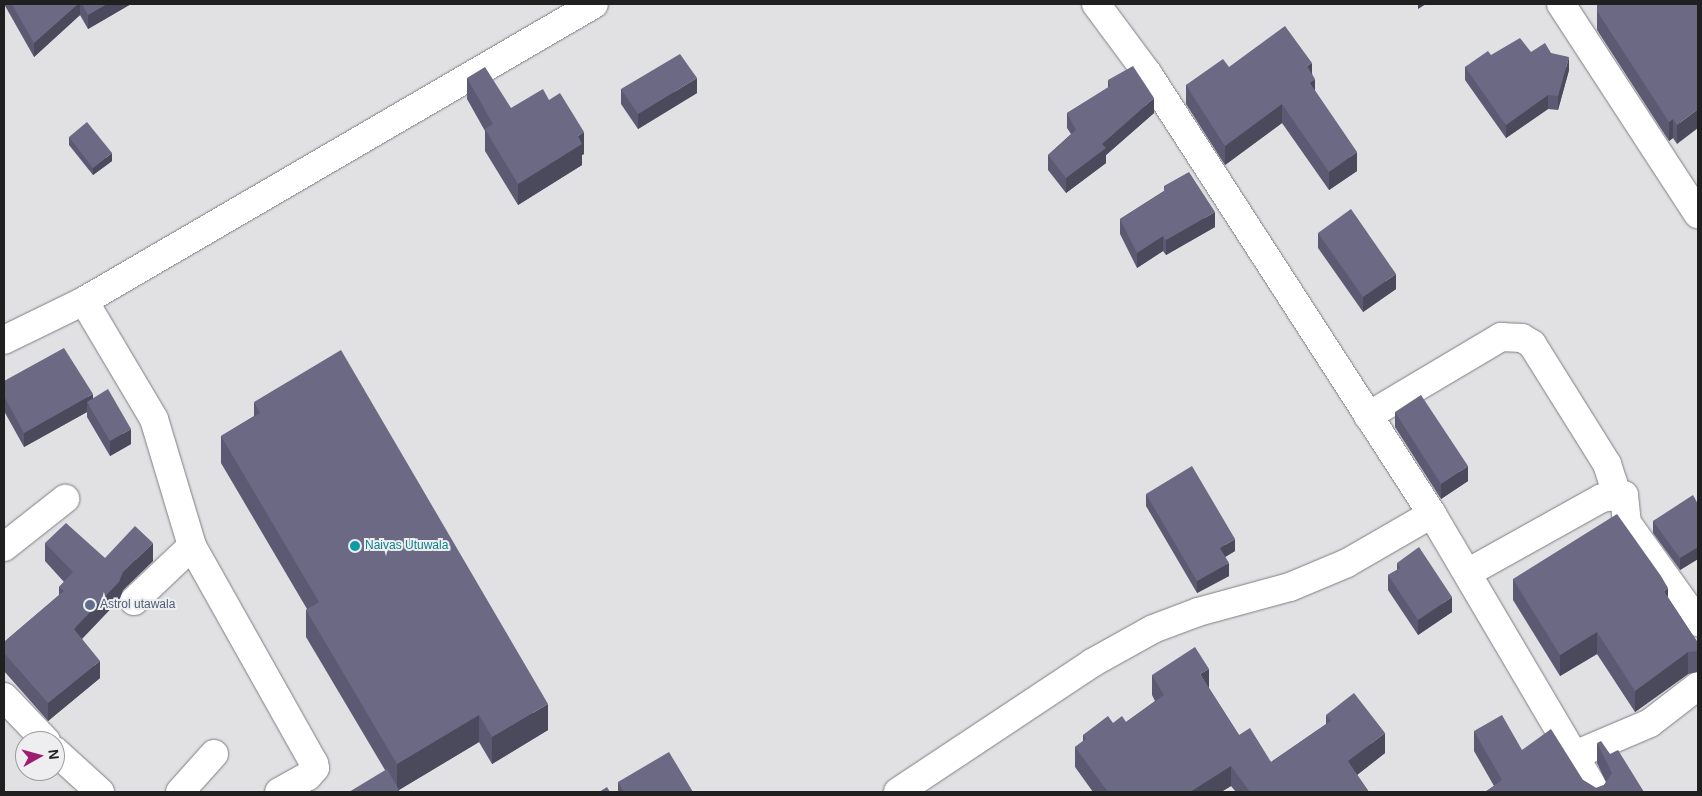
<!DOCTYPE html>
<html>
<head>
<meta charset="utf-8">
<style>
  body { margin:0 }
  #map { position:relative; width:1702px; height:796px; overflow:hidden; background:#e1e0e3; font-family:Helvetica,sans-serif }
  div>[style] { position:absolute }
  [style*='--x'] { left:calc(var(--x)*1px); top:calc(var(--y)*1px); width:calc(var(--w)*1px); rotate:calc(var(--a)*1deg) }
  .roads { filter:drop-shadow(0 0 1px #7e7e80) drop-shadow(0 0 1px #7e7e80) }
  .minor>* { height:28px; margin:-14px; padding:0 14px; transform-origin:14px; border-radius:14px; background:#fff }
  .wall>* { inset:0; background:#5c5a72 }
  .shaded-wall>* { inset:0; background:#4b4a5c }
  .building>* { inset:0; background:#6b6984 }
  .dots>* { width:14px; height:14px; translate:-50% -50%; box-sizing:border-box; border:2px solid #eeeef1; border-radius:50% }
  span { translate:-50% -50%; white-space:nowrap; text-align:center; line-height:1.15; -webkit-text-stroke:4px #eeeef1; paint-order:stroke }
  .culture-label { font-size:12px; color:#0d838f }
  .left { translate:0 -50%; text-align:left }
  .service-label { font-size:12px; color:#4e5e75 }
  .frame { position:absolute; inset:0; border:5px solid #202021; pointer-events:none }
  .north { position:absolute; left:15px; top:731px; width:50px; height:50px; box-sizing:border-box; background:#eeeef1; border:1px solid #9c9c9e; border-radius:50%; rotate:83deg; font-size:14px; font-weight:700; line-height:20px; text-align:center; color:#202021 }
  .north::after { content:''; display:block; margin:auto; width:18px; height:22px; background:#9d1d71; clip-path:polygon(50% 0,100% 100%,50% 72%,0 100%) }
</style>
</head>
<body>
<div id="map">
  <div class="roads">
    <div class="minor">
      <div style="--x:1096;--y:4;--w:87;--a:53.4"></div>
      <div style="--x:1148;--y:74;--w:524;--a:57.16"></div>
      <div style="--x:1432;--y:514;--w:323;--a:59.5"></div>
      <div style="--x:1561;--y:4;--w:251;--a:56.9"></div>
      <div style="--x:84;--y:301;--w:137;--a:59.3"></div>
      <div style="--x:154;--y:419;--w:133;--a:73.3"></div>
      <div style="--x:4;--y:340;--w:89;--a:-26"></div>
      <div style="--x:84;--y:301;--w:590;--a:-30.21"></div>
      <div style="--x:1368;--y:416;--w:155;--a:-30.7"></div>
      <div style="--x:1501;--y:337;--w:21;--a:3"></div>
      <div style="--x:1522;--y:338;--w:12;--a:31"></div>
      <div style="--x:1532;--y:344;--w:142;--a:58"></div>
      <div style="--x:1607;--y:464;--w:19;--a:72"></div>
      <div style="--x:1613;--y:482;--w:14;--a:86"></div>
      <div style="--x:4;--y:547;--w:78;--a:-38.2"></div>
      <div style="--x:1469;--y:572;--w:152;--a:-29.1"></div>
      <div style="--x:1602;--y:498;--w:22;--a:-8"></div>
      <div style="--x:1624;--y:495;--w:28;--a:84"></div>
      <div style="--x:1627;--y:523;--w:122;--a:54.4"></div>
      <div style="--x:134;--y:601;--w:80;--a:-43.5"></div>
      <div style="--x:192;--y:546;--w:249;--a:60.7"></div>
      <div style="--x:314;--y:763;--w:5;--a:79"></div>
      <div style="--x:315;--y:768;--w:11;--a:131"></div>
      <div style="--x:308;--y:776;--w:33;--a:151"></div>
      <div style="--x:4;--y:697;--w:61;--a:46.3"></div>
      <div style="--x:55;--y:751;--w:61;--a:42.3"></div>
      <div style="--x:1575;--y:755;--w:82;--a:-23.1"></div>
      <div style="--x:1650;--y:723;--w:61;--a:-37.6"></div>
      <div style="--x:180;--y:792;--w:51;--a:-48.2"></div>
      <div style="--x:898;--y:792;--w:233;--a:-33.6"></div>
      <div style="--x:1092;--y:663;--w:70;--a:-29.1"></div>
      <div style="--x:1153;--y:629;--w:48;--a:-20.7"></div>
      <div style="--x:1198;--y:612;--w:95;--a:-15.2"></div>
      <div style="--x:1290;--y:587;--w:62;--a:-22.8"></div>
      <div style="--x:1347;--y:563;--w:98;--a:-30"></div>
    </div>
  </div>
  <div class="wall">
    <div style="clip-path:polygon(4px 4px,131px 4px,88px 29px,80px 15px,34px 57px)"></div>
    <div style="clip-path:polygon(1597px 4px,1697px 4px,1677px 144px,1673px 138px,1669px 141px,1597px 30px)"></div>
    <div style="clip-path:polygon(1531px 52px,1551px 53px,1569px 70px,1558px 110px,1548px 109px,1506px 138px,1465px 80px,1465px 67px,1491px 55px)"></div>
    <div style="clip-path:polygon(1229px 67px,1312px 73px,1315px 91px,1357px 171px,1329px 190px,1282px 123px,1225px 165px,1186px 104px,1186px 85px)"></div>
    <div style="clip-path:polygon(467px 78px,511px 108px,584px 154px,582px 155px,582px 165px,518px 205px,485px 151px,485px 131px,467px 99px)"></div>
    <div style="clip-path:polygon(1108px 80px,1154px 113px,1106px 155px,1106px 163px,1066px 193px,1048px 170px,1048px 155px,1071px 134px,1067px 128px,1067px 113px,1108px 88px)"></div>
    <div style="clip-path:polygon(621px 89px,697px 93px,638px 129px,621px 104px)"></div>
    <div style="clip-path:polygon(69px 137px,112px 161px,93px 175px,69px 145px)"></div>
    <div style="clip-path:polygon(1164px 186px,1215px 227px,1166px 255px,1163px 251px,1137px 268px,1120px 234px,1120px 219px,1164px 191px)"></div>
    <div style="clip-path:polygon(1318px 233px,1396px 289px,1363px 312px,1318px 248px)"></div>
    <div style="clip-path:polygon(4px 381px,93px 398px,131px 444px,110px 456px,87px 417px,87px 412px,24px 447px,4px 411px)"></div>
    <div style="clip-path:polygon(254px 402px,548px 730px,492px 764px,479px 742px,399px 790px,385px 770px,306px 637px,306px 610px,307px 609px,221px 463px,221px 436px,254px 416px)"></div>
    <div style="clip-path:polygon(1395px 412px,1468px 481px,1441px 499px,1395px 427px)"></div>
    <div style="clip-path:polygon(1146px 494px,1235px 551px,1225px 557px,1229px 576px,1197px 593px,1146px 506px)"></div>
    <div style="clip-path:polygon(1698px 504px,1698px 559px,1680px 570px,1653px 533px,1653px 521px)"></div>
    <div style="clip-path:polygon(45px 543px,105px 558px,153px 561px,123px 590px,119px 600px,82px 639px,100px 678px,48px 721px,4px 671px,4px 642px,59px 595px,59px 587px,64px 582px,45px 561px)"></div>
    <div style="clip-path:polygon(1397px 563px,1452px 612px,1418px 635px,1388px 590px,1388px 575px,1397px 570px)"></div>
    <div style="clip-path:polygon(1513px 579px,1668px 598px,1698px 643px,1698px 672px,1688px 674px,1635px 712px,1597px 654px,1560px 676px,1513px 600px)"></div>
    <div style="clip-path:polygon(1152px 675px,1209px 688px,1239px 735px,1271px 762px,1326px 724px,1326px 715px,1385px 753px,1357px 775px,1369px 792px,1236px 792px,1231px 786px,1221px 792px,1093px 792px,1075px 767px,1075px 747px,1083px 741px,1083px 735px,1113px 723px,1126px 722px,1155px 701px,1152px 695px)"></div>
    <div style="clip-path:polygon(1474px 731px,1522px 750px,1583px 780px,1596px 788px,1604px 785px,1606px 782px,1597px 763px,1597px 743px,1610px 754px,1644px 792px,1485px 792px,1494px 786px,1474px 751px)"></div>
    <div style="clip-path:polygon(618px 782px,693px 792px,618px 792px)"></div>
  </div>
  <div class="shaded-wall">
    <div style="clip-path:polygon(78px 4px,80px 4px,80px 15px,34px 57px,34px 43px)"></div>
    <div style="clip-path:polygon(107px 4px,131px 4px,88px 29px,88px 15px)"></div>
    <div style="clip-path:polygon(1418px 4px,1426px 4px,1418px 9px)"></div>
    <div style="clip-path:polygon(1569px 57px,1569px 70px,1558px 110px,1558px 96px)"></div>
    <div style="clip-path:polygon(1312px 63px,1312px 82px,1307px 66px)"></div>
    <div style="clip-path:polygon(697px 78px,697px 93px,638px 129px,638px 114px)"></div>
    <div style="clip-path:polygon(1315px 79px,1315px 97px,1310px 83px)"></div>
    <div style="clip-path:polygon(1548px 95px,1548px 109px,1506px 138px,1506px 125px)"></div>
    <div style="clip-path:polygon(1154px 98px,1154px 113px,1106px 155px,1106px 163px,1066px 193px,1066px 178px,1102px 144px)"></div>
    <div style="clip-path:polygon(1282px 104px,1282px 123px,1225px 165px,1225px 146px)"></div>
    <div style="clip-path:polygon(1698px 109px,1698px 128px,1677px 144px,1677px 125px)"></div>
    <div style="clip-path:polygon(1673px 119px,1673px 138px,1669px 141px,1669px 122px)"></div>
    <div style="clip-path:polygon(584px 132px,584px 154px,582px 155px,582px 165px,518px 205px,518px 184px,578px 136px)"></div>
    <div style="clip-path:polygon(1357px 152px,1357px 171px,1329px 190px,1329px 172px)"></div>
    <div style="clip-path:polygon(112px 153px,112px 161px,93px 175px,93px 168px)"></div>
    <div style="clip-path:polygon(1215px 212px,1215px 227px,1166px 255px,1166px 240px)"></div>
    <div style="clip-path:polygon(1163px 236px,1163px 251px,1137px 268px,1137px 253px)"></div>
    <div style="clip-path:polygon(1396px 274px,1396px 289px,1363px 312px,1363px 297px)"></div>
    <div style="clip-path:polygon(93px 394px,93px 408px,87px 402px,87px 412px,24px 447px,24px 433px)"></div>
    <div style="clip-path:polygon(131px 429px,131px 444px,110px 456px,110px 441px)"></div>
    <div style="clip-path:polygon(1468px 466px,1468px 481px,1441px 499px,1441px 484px)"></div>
    <div style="clip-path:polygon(1235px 539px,1235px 551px,1220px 560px,1220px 548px)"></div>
    <div style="clip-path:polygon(153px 543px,153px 561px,123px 590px,119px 600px,74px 647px,74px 629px,123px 572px)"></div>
    <div style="clip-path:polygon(1698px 547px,1698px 559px,1680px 570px,1680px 558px)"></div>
    <div style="clip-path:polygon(1229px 563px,1229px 576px,1197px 593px,1197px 581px)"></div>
    <div style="clip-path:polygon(1668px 588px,1668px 609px,1664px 591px)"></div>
    <div style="clip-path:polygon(1452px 597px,1452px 612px,1418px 635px,1418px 620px)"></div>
    <div style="clip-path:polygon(1597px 632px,1597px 654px,1560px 676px,1560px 655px)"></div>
    <div style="clip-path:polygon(1688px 652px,1688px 674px,1635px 712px,1635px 691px)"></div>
    <div style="clip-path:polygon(100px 661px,100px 678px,48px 721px,48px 703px)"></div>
    <div style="clip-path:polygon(1209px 669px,1209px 689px,1200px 674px)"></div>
    <div style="clip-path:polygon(548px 704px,548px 730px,492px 764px,492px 737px)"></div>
    <div style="clip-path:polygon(479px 715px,479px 742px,397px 791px,397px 764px)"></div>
    <div style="clip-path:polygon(1385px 733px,1385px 753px,1348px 782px,1348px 761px)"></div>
    <div style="clip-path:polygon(1231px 766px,1231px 786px,1221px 792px,1190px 792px)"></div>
  </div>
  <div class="building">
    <div style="clip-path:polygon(12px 4px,78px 4px,34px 43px)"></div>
    <div style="clip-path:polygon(82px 4px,107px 4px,88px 15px)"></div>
    <div style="clip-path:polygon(1597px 4px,1697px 4px,1698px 6px,1698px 109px,1677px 125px,1673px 119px,1669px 122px,1597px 11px)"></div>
    <div style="clip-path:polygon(1285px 26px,1312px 63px,1307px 66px,1315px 79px,1310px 83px,1357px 152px,1329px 172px,1282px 104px,1225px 146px,1186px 85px,1223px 59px,1229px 67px)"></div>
    <div style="clip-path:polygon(1520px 38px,1531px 52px,1545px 43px,1551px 53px,1569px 57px,1558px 96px,1548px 95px,1506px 125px,1465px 67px,1488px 51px,1491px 55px)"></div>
    <div style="clip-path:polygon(680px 54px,697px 78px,638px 114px,621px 89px)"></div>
    <div style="clip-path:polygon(1133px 66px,1154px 98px,1102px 144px,1106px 148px,1066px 178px,1048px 155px,1076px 130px,1067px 113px,1110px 86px,1108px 80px)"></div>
    <div style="clip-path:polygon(485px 67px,511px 108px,543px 89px,549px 100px,560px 93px,584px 132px,578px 136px,582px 144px,518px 184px,485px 129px,493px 124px,467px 78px)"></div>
    <div style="clip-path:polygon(87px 122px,112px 153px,93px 168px,69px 137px)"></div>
    <div style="clip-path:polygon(1189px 172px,1215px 212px,1166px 240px,1163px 236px,1137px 253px,1120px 219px,1164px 191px,1164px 186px)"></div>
    <div style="clip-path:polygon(1351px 209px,1396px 274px,1363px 297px,1318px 233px)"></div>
    <div style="clip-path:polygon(64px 348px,93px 394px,24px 433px,4px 396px,4px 381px)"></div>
    <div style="clip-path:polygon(341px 350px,548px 704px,492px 737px,479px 715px,397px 764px,306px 610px,319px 602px,221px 436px,260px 413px,254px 402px)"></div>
    <div style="clip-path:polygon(108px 389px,131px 429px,110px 441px,87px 402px)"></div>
    <div style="clip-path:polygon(1421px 395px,1468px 466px,1441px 484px,1395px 412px)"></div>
    <div style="clip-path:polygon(1192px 466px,1235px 539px,1220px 548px,1229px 563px,1197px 581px,1146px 494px)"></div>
    <div style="clip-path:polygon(1693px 495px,1698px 504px,1698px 547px,1680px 558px,1653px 521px)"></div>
    <div style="clip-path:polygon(1617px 514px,1661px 576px,1668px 588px,1664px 591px,1698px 643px,1698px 651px,1688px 652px,1635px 691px,1597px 632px,1560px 655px,1513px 579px)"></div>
    <div style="clip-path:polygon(66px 523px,105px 558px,135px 526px,153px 543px,123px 572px,119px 582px,74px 629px,100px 661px,48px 703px,4px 653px,4px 642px,64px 591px,59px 587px,73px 572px,45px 543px)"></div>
    <div style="clip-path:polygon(1419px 547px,1452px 597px,1418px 620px,1388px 575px,1400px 568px,1397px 563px)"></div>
    <div style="clip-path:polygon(1195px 647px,1209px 669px,1200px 674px,1239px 735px,1250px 728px,1271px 762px,1331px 721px,1326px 715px,1354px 693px,1385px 733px,1348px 761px,1369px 792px,1250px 792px,1231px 766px,1190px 792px,1108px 792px,1075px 747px,1086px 739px,1083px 735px,1108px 716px,1113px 723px,1122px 716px,1126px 722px,1164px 695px,1152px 675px)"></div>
    <div style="clip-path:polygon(1502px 715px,1522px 750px,1551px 729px,1583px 780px,1596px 788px,1604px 785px,1612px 773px,1597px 743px,1601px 741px,1610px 754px,1618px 750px,1644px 792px,1485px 792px,1502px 780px,1474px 731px)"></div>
    <div style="clip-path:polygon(669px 752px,693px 792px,624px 792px,618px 782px)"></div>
    <div style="clip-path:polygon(387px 769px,400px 792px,349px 792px)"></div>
    <div style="clip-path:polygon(607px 787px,610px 792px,599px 792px)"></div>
  </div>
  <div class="dots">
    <div style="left:355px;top:546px;background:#0f9aa8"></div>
    <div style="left:90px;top:605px;background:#5c6f8a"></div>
  </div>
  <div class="culture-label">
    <span class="left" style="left:365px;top:546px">Naivas Utuwala</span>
  </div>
  <div class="service-label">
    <span class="left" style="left:100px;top:605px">Astrol utawala</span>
  </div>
  <div class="frame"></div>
  <div class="north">N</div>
</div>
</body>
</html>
